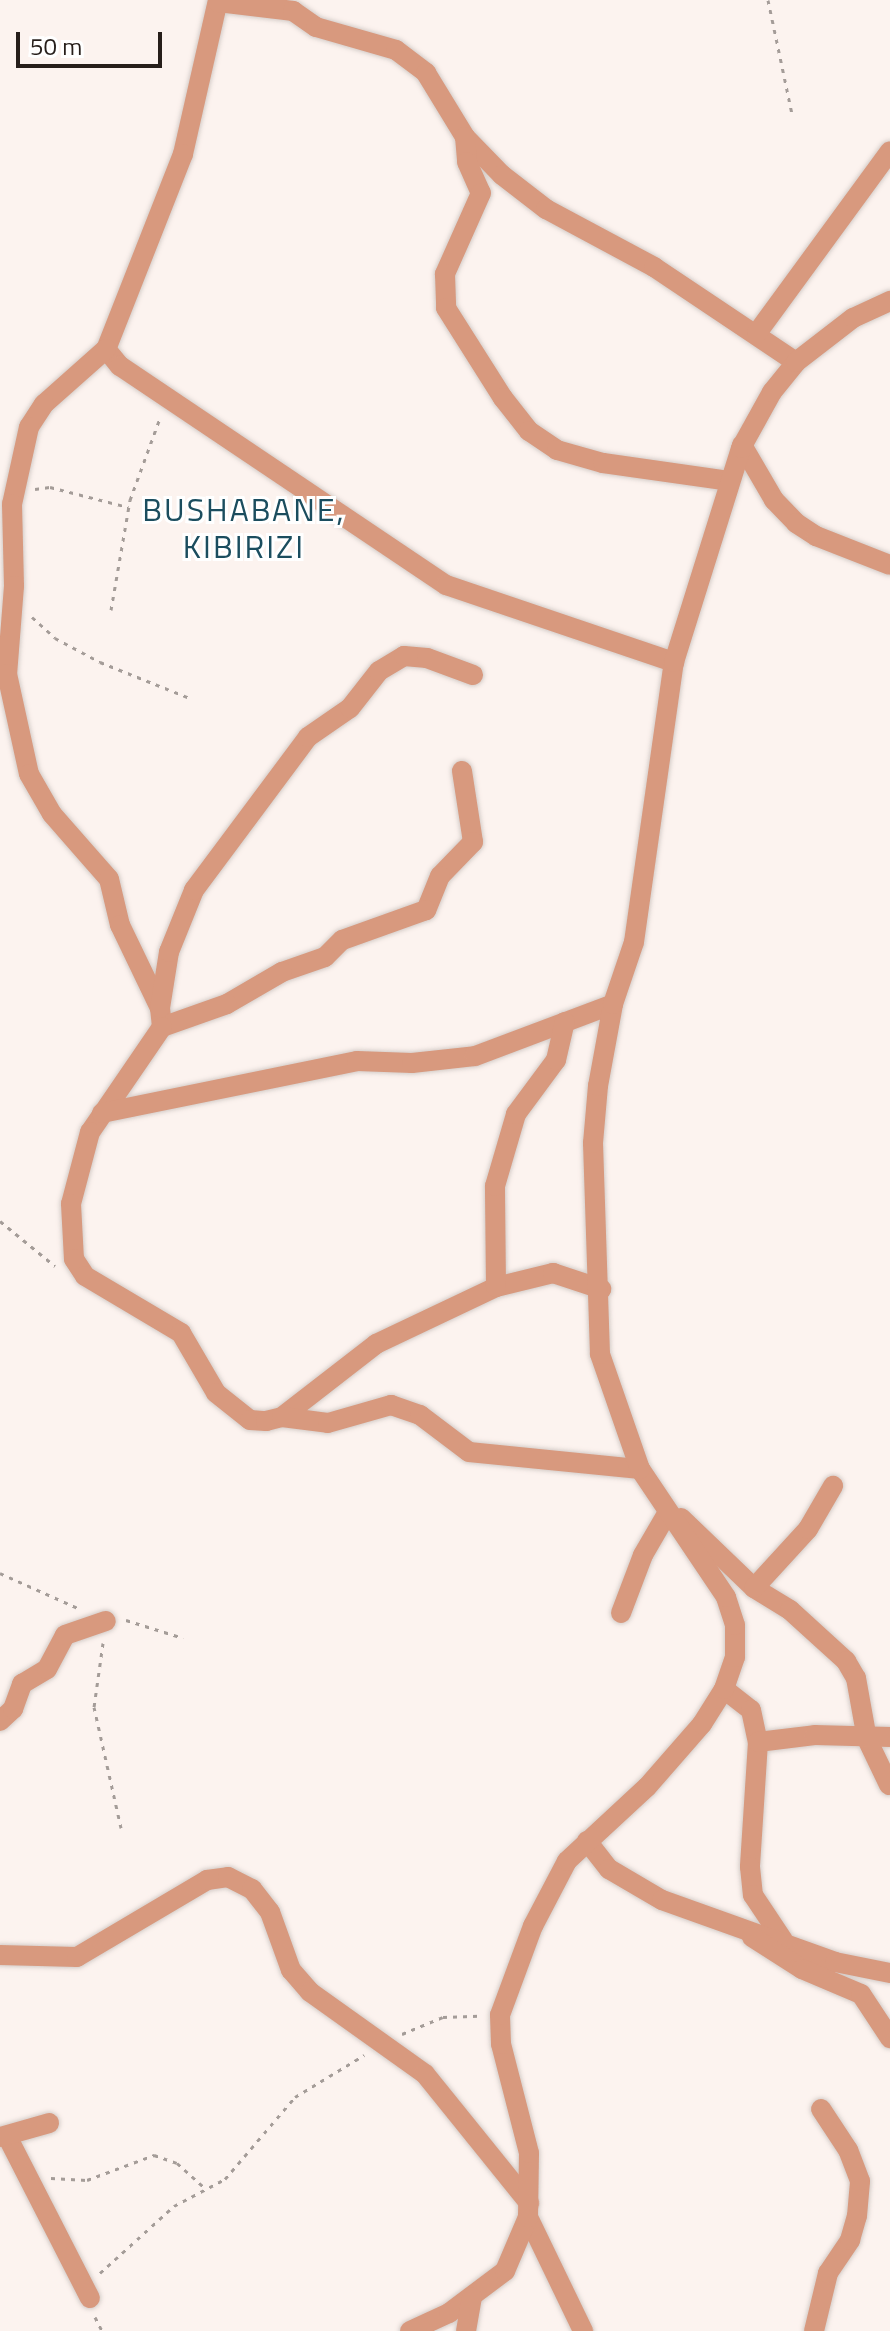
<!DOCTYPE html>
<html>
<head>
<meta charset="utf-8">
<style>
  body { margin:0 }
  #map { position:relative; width:890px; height:2331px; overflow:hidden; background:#fcf3ef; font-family:"Titillium Web",sans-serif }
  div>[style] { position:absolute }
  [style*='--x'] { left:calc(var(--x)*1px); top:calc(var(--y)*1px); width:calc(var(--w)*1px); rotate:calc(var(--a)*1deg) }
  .path>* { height:3px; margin-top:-1.5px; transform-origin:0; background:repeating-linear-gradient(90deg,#a49c98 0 4px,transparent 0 10px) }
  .roads { filter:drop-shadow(0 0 2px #d5cdc9) drop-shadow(0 0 2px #d5cdc9) }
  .minor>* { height:20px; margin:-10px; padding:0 10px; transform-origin:10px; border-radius:10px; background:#d8997e }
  span { translate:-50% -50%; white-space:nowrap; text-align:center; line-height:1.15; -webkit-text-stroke:6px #fff; paint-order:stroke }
  .neighbourhood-label { font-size:32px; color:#1b4d5e; letter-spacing:2px }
  .scale { position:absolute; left:16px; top:32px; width:146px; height:36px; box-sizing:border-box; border:4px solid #261e1a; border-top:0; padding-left:10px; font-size:24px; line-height:28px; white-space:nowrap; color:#261e1a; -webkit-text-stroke:6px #fff; paint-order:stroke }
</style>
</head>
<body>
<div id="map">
  <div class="path">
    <div style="--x:768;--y:0;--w:116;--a:78.1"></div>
    <div style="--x:35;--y:489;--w:15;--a:-8"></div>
    <div style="--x:50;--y:487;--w:81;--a:14.4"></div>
    <div style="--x:111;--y:610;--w:112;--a:-80.2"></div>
    <div style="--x:130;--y:500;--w:87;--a:-69.9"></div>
    <div style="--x:32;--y:617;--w:31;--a:42"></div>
    <div style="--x:55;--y:638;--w:51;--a:28.1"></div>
    <div style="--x:100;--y:662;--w:99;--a:21.9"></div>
    <div style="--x:0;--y:1221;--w:71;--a:39.3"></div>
    <div style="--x:0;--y:1573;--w:88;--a:24.2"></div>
    <div style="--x:126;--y:1620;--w:60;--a:17.5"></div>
    <div style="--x:103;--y:1643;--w:65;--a:98"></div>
    <div style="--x:94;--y:1707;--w:124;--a:77.4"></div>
    <div style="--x:402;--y:2034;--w:44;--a:-22.5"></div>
    <div style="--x:443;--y:2017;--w:36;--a:-2"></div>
    <div style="--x:51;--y:2178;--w:36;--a:3"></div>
    <div style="--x:87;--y:2180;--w:72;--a:-20.5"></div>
    <div style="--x:154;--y:2155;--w:24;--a:19"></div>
    <div style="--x:177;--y:2163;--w:38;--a:42"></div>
    <div style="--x:100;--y:2273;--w:100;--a:-42.2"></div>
    <div style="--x:174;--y:2206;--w:58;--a:-27.9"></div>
    <div style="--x:225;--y:2179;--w:108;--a:-49.5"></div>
    <div style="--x:295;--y:2097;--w:81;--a:-31.3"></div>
    <div style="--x:95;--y:2317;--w:16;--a:63"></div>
  </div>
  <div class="roads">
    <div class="minor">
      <div style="--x:218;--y:0;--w:158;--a:102.8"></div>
      <div style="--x:183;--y:154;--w:210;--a:111.5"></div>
      <div style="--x:106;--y:349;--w:22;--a:51"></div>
      <div style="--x:120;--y:366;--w:393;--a:33.9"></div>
      <div style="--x:446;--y:585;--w:241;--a:18.7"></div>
      <div style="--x:218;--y:2;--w:76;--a:6.8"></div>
      <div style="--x:293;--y:11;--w:28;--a:35"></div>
      <div style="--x:316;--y:27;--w:83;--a:16"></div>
      <div style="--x:396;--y:50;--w:38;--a:37"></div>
      <div style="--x:426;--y:73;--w:75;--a:58.6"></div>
      <div style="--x:465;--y:137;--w:53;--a:45.8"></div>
      <div style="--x:502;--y:175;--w:56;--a:37.7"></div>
      <div style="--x:546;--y:209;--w:123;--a:28.2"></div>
      <div style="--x:654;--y:267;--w:171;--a:33.8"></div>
      <div style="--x:465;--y:137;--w:25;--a:85"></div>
      <div style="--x:467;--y:162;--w:34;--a:66"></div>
      <div style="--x:481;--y:193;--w:89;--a:114"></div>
      <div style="--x:445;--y:274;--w:34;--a:88"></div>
      <div style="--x:446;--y:308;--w:107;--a:57.7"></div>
      <div style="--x:503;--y:398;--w:42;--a:51.8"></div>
      <div style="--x:529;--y:431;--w:34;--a:34"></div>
      <div style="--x:557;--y:450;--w:48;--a:15.8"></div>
      <div style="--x:603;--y:463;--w:127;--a:8.1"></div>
      <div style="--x:757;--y:333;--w:225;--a:-53.8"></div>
      <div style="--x:106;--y:349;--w:83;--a:138.4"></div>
      <div style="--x:44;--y:404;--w:27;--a:123"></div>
      <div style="--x:29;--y:427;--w:79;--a:102.4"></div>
      <div style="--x:12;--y:504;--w:82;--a:88.6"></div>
      <div style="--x:14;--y:586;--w:88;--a:94.5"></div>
      <div style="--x:7;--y:674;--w:102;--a:77.6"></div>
      <div style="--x:29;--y:774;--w:46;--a:60.1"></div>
      <div style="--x:52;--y:814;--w:86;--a:48.8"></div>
      <div style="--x:109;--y:879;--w:47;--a:76.6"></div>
      <div style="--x:120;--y:925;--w:92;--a:64.3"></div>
      <div style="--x:160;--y:1008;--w:19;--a:84"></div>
      <div style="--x:742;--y:445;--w:64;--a:59.8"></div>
      <div style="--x:774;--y:500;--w:32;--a:46"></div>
      <div style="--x:796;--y:523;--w:24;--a:33"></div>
      <div style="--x:816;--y:536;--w:79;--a:21.4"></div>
      <div style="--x:462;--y:771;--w:72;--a:81.2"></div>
      <div style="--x:473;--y:842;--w:47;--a:134.1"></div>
      <div style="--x:440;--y:876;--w:37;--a:112"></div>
      <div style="--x:426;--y:910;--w:89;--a:160.3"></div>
      <div style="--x:342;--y:940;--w:24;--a:135"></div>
      <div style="--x:325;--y:957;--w:46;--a:160.8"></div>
      <div style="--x:282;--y:972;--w:64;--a:149.8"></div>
      <div style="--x:227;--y:1004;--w:69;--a:160.5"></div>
      <div style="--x:162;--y:1027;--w:127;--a:124.4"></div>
      <div style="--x:90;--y:1132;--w:74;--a:104.8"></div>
      <div style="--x:71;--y:1204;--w:55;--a:86.9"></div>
      <div style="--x:74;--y:1259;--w:20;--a:57"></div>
      <div style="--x:85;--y:1276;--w:112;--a:30.7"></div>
      <div style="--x:181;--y:1333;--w:69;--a:59.7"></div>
      <div style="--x:216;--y:1393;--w:43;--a:38.5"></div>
      <div style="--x:250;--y:1420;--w:16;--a:4"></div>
      <div style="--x:266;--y:1421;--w:16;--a:-14"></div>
      <div style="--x:282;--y:1417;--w:119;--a:-37.8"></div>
      <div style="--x:376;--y:1344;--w:133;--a:-25.4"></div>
      <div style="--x:496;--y:1287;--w:59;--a:-13.8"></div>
      <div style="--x:553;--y:1273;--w:51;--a:18.4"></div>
      <div style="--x:160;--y:1008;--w:57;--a:-80.9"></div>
      <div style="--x:169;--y:952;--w:67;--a:-68"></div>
      <div style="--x:194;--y:890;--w:191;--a:-53.3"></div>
      <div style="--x:308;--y:737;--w:51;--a:-34.6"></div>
      <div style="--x:350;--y:708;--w:47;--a:-51.9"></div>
      <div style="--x:379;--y:671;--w:29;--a:-31"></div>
      <div style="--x:404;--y:656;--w:23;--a:5"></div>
      <div style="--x:427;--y:658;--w:49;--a:20.3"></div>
      <div style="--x:102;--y:1113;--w:260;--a:-11.5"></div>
      <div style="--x:357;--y:1061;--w:55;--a:2.1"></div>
      <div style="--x:412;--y:1063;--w:63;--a:-6.3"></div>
      <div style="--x:475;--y:1056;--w:147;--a:-20.6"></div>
      <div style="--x:496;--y:1287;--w:101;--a:-90.6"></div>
      <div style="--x:495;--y:1186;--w:75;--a:-73.7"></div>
      <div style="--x:516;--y:1114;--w:67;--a:-53.5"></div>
      <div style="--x:556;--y:1060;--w:39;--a:-77"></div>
      <div style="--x:282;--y:1417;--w:46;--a:7.4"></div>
      <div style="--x:328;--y:1423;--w:66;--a:-15.9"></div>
      <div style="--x:391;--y:1405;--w:31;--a:19"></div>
      <div style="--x:420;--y:1415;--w:61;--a:37.1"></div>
      <div style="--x:469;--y:1452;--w:172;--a:5.7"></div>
      <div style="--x:681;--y:1518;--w:101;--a:43.8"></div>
      <div style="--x:754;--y:1588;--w:42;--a:31.4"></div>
      <div style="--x:790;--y:1610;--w:76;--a:42.3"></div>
      <div style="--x:846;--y:1661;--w:20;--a:60"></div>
      <div style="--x:856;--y:1678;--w:62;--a:79.8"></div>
      <div style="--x:867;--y:1739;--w:51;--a:64.4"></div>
      <div style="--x:754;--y:1588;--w:80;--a:-47.5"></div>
      <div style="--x:808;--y:1529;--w:50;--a:-59.8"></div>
      <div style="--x:621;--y:1613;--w:62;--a:-69.2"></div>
      <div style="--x:643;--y:1555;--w:50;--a:-59.8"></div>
      <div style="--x:724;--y:1689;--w:34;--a:38"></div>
      <div style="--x:751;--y:1710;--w:33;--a:78"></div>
      <div style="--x:758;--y:1742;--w:125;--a:93.7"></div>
      <div style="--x:750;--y:1867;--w:28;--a:84"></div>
      <div style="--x:753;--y:1895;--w:54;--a:56.3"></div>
      <div style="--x:0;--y:1721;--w:18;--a:-43"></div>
      <div style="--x:13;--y:1709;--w:27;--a:-70"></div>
      <div style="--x:22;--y:1684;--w:29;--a:-31"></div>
      <div style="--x:47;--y:1669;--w:38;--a:-62"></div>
      <div style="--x:65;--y:1635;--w:43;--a:-18.9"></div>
      <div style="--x:758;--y:1742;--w:57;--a:-7"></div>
      <div style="--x:815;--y:1735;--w:75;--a:1.5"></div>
      <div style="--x:587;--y:1841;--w:36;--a:52"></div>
      <div style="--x:609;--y:1869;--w:61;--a:30.3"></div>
      <div style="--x:662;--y:1900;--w:184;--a:19.7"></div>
      <div style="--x:835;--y:1962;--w:56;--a:11.3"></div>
      <div style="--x:752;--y:1937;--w:59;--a:32.6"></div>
      <div style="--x:802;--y:1969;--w:64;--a:23"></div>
      <div style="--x:861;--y:1994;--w:53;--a:56.6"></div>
      <div style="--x:0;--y:1955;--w:77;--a:1.5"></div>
      <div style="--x:77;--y:1957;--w:151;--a:-30.6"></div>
      <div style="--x:207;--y:1880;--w:21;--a:-8"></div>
      <div style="--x:228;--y:1877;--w:27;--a:27"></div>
      <div style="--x:252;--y:1889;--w:29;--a:52"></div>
      <div style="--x:270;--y:1912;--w:62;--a:70.1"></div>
      <div style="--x:291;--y:1970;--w:29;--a:49"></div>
      <div style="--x:310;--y:1992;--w:141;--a:35.5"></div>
      <div style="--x:425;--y:2074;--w:166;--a:51.1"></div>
      <div style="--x:7;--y:2136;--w:182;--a:62.9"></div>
      <div style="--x:0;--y:2137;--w:51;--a:-15.9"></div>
      <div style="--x:528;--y:2217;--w:127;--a:64.2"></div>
      <div style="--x:410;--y:2331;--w:43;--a:-24.8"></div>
      <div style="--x:449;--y:2313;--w:70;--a:-36.9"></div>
      <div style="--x:505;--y:2271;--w:59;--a:-66.9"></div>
      <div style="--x:528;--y:2217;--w:64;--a:-89.1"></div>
      <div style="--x:529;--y:2153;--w:113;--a:-104.4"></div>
      <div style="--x:501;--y:2044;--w:29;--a:-92"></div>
      <div style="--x:500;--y:2015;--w:95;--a:-69.7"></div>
      <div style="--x:533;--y:1926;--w:73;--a:-62.4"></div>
      <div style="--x:567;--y:1861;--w:109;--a:-42.8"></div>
      <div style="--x:647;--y:1787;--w:84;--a:-48.9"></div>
      <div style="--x:702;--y:1724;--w:41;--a:-57.8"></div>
      <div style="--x:724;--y:1689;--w:34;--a:-71"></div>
      <div style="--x:735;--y:1657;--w:32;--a:-90"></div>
      <div style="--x:735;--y:1625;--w:29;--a:-108"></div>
      <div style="--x:726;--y:1597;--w:154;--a:-123.9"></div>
      <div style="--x:640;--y:1469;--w:122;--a:-109.2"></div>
      <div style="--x:600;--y:1354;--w:211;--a:-91.9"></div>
      <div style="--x:593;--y:1143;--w:57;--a:-85"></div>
      <div style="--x:598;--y:1086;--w:83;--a:-79.6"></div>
      <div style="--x:613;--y:1004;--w:65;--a:-71.3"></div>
      <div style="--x:634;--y:942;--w:283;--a:-81.9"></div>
      <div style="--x:674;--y:662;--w:224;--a:-72.6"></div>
      <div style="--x:741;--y:448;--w:64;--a:-61"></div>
      <div style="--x:772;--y:392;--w:38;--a:-51"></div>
      <div style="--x:796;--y:362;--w:72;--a:-37.7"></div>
      <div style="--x:853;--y:318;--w:41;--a:-24.7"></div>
      <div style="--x:466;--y:2331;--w:34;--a:-80"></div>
      <div style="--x:814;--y:2331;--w:60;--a:-76.4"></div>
      <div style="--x:828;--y:2273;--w:40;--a:-56"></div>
      <div style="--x:850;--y:2240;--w:25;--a:-74"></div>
      <div style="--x:857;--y:2216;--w:35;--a:-85"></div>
      <div style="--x:860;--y:2181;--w:33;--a:-111"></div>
      <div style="--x:848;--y:2150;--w:49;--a:-123.4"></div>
    </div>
  </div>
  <div class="neighbourhood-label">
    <span style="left:244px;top:528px">BUSHABANE,<br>KIBIRIZI</span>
  </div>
  <div class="scale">50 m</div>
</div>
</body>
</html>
